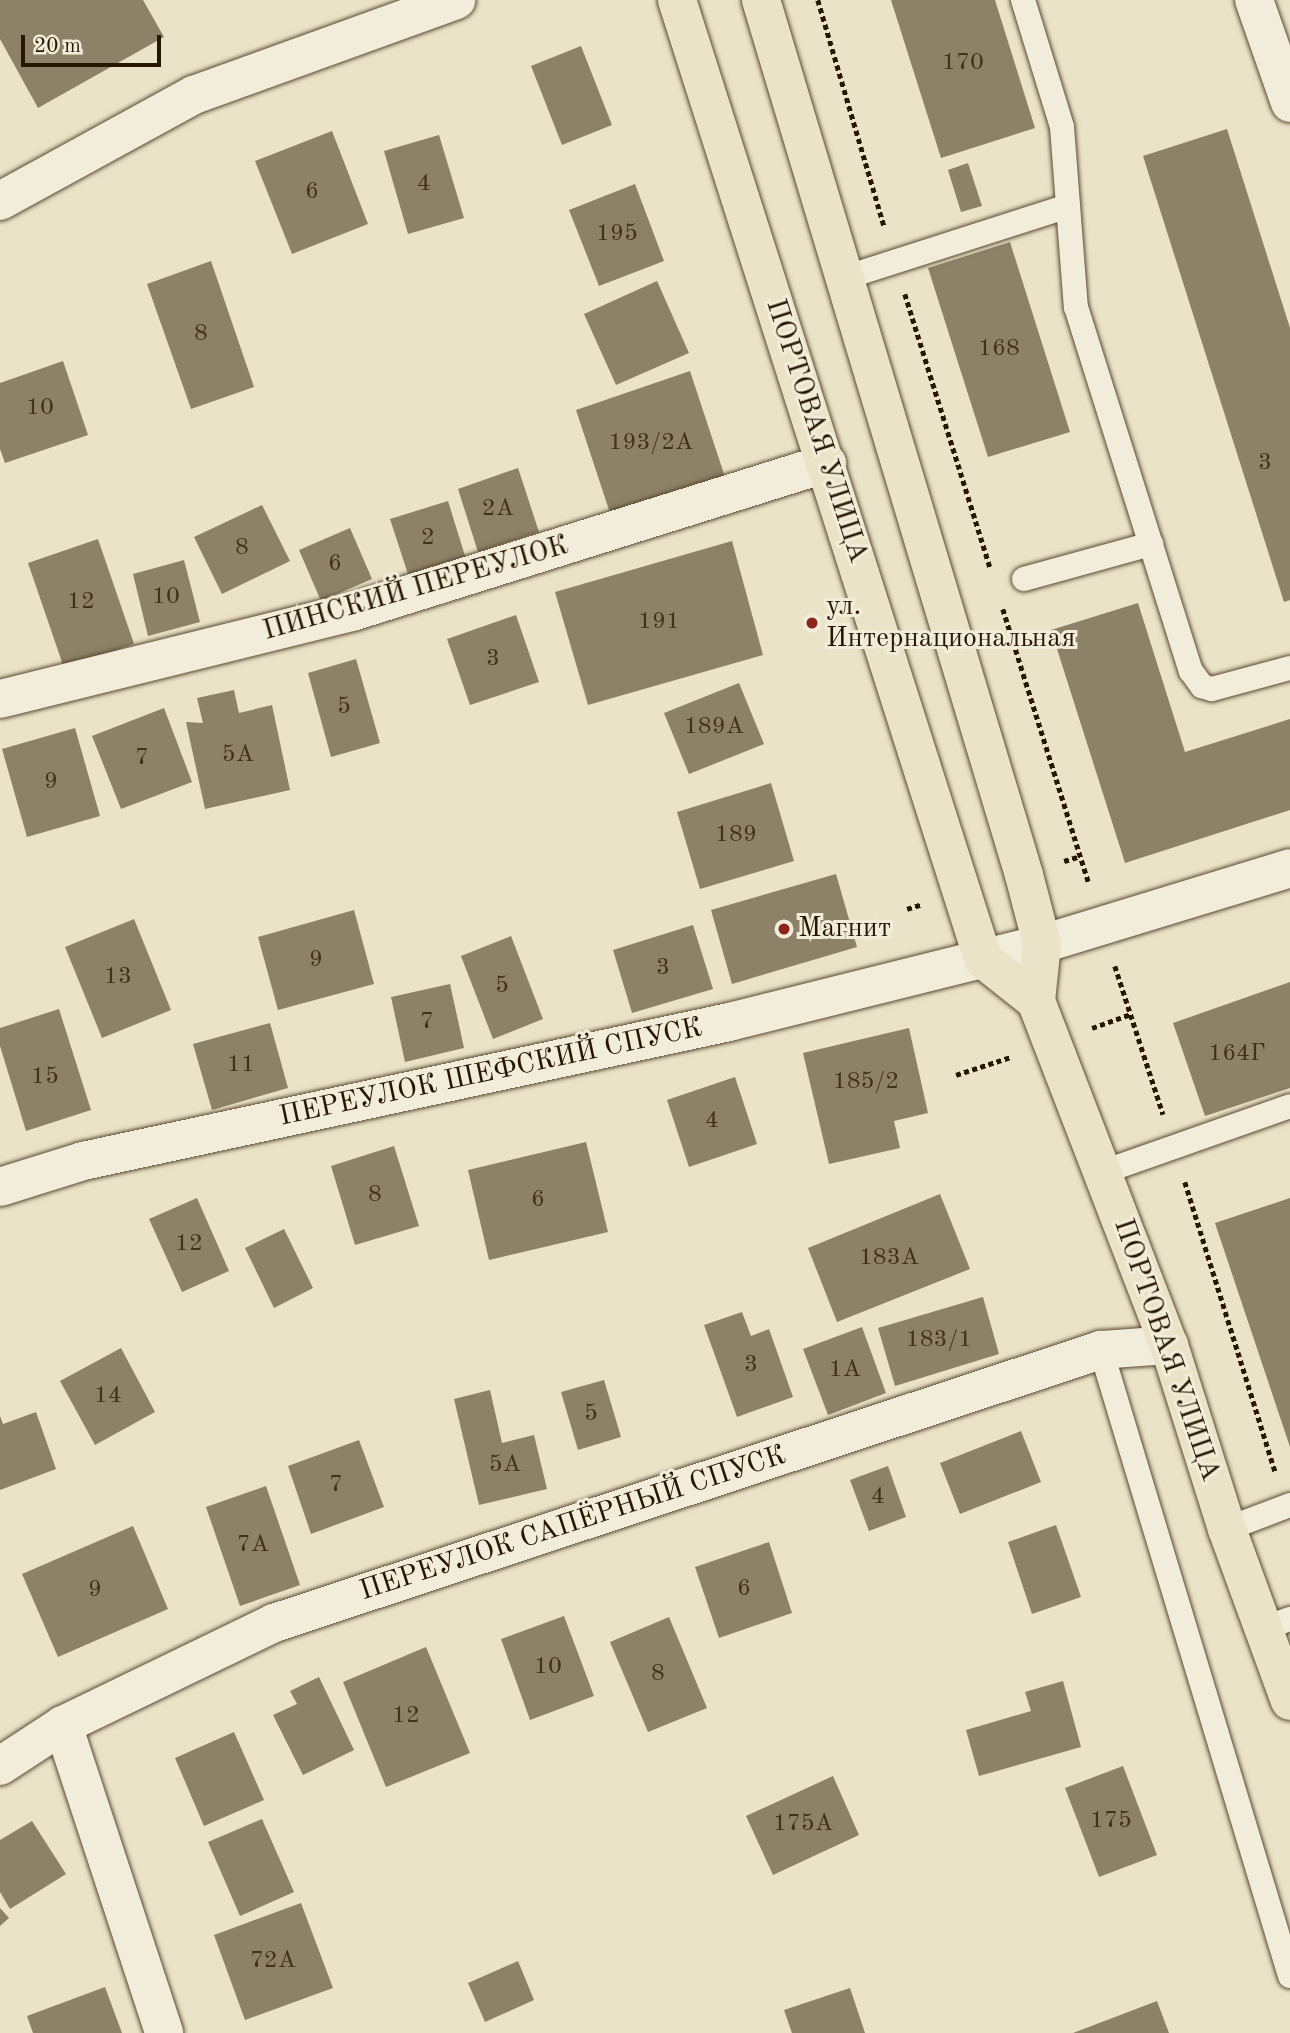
<!DOCTYPE html>
<html>
<head>
<meta charset="utf-8">
<style>
  body { margin:0 }
  #map { position:relative; width:1290px; height:2033px; overflow:hidden; background:#ebe3c7; font-family:"Old Standard TT",serif }
  div>[style] { position:absolute }
  [style*='--x'] { left:calc(var(--x)*1px); top:calc(var(--y)*1px); width:calc(var(--w)*1px); rotate:calc(var(--a)*1deg) }
  .building>* { inset:0; background:#8d8167 }
  .path>* { height:4.5px; margin-top:-2.25px; transform-origin:0; background:repeating-linear-gradient(90deg,#281700 0 5px,transparent 0 8.5px) }
  .roads { filter:drop-shadow(0 0 2px #594a32) drop-shadow(0 0 2px #594a32) }
  .service>* { height:24px; margin:-12px; padding:0 12px; transform-origin:12px; border-radius:12px; background:#f2eddb }
  .minor>* { height:38px; margin:-19px; padding:0 19px; transform-origin:19px; border-radius:19px; background:#f2eddb }
  .tertiary>* { height:38px; margin:-19px; padding:0 19px; transform-origin:19px; border-radius:19px; background:#f2eddb }
  .primary>* { height:38px; margin:-19px; padding:0 19px; transform-origin:19px; border-radius:19px; background:#ebe3c7 }
  .dots>* { width:19px; height:19px; translate:-50% -50%; box-sizing:border-box; border:4px solid #f2eddb; border-radius:50% }
  span { translate:-50% -50%; white-space:nowrap; text-align:center; line-height:1.15; -webkit-text-stroke:6px #f2eddb; paint-order:stroke }
  .number-label { font-size:24px; color:#41321a }
  .number-label span { -webkit-text-stroke-width:0 }
  .street-label { font-size:28px; color:#281700 }
  .poi-label { font-size:28px; color:#281700 }
  .left { translate:0 -50%; text-align:left }
  .scale { position:absolute; left:21px; top:35px; width:140px; height:32px; box-sizing:border-box; border:4px solid #281700; border-top:0; padding-left:9px; font-size:21px; line-height:24px; white-space:nowrap; color:#281700; -webkit-text-stroke:5px #f2eddb; paint-order:stroke }
</style>
</head>
<body>
<div id="map">
  <div class="building">
    <div style="clip-path:polygon(0 0,143px 0,164px 37px,38px 108px,0 39px)"></div>
    <div style="clip-path:polygon(891px 0,995px 0,1035px 128px,941px 158px)"></div>
    <div style="clip-path:polygon(581px 46px,612px 125px,562px 145px,531px 66px)"></div>
    <div style="clip-path:polygon(1227px 129px,1290px 328px,1290px 600px,1284px 602px,1143px 156px)"></div>
    <div style="clip-path:polygon(332px 131px,368px 224px,292px 254px,255px 161px)"></div>
    <div style="clip-path:polygon(439px 135px,464px 218px,408px 234px,384px 151px)"></div>
    <div style="clip-path:polygon(968px 163px,982px 206px,961px 212px,948px 170px)"></div>
    <div style="clip-path:polygon(635px 184px,664px 261px,599px 286px,569px 210px)"></div>
    <div style="clip-path:polygon(1010px 242px,1070px 432px,988px 457px,928px 268px)"></div>
    <div style="clip-path:polygon(211px 261px,254px 387px,191px 409px,147px 284px)"></div>
    <div style="clip-path:polygon(657px 281px,689px 353px,616px 385px,584px 314px)"></div>
    <div style="clip-path:polygon(63px 361px,88px 435px,5px 463px,0 449px,0 383px)"></div>
    <div style="clip-path:polygon(690px 371px,725px 477px,611px 516px,576px 410px)"></div>
    <div style="clip-path:polygon(518px 468px,539px 532px,478px 552px,458px 489px)"></div>
    <div style="clip-path:polygon(448px 501px,466px 559px,409px 577px,390px 519px)"></div>
    <div style="clip-path:polygon(262px 505px,290px 561px,222px 594px,194px 537px)"></div>
    <div style="clip-path:polygon(350px 528px,372px 579px,321px 601px,299px 550px)"></div>
    <div style="clip-path:polygon(98px 539px,134px 644px,64px 668px,28px 563px)"></div>
    <div style="clip-path:polygon(732px 541px,763px 655px,588px 705px,555px 592px)"></div>
    <div style="clip-path:polygon(184px 560px,200px 622px,148px 636px,133px 574px)"></div>
    <div style="clip-path:polygon(1138px 603px,1185px 752px,1290px 719px,1290px 810px,1125px 863px,1051px 630px)"></div>
    <div style="clip-path:polygon(516px 615px,539px 682px,470px 705px,447px 639px)"></div>
    <div style="clip-path:polygon(356px 659px,380px 743px,331px 757px,308px 673px)"></div>
    <div style="clip-path:polygon(739px 683px,764px 744px,689px 774px,664px 713px)"></div>
    <div style="clip-path:polygon(234px 690px,239px 713px,272px 705px,290px 790px,205px 809px,186px 722px,203px 723px,197px 698px)"></div>
    <div style="clip-path:polygon(164px 708px,192px 782px,121px 809px,92px 736px)"></div>
    <div style="clip-path:polygon(75px 728px,100px 816px,27px 837px,2px 749px)"></div>
    <div style="clip-path:polygon(771px 783px,794px 861px,700px 889px,677px 812px)"></div>
    <div style="clip-path:polygon(836px 874px,857px 947px,732px 984px,711px 910px)"></div>
    <div style="clip-path:polygon(354px 910px,374px 984px,278px 1010px,258px 937px)"></div>
    <div style="clip-path:polygon(134px 919px,171px 1010px,102px 1038px,65px 947px)"></div>
    <div style="clip-path:polygon(693px 925px,713px 989px,632px 1013px,613px 950px)"></div>
    <div style="clip-path:polygon(511px 936px,543px 1019px,493px 1039px,461px 956px)"></div>
    <div style="clip-path:polygon(1290px 982px,1290px 1088px,1205px 1116px,1173px 1023px)"></div>
    <div style="clip-path:polygon(450px 984px,464px 1048px,405px 1062px,391px 997px)"></div>
    <div style="clip-path:polygon(59px 1009px,91px 1110px,26px 1131px,0 1046px,0 1028px)"></div>
    <div style="clip-path:polygon(270px 1023px,288px 1088px,212px 1110px,193px 1044px)"></div>
    <div style="clip-path:polygon(909px 1028px,928px 1113px,894px 1121px,900px 1148px,829px 1164px,803px 1053px)"></div>
    <div style="clip-path:polygon(735px 1077px,757px 1144px,689px 1167px,667px 1100px)"></div>
    <div style="clip-path:polygon(586px 1142px,608px 1232px,489px 1260px,468px 1170px)"></div>
    <div style="clip-path:polygon(394px 1146px,419px 1226px,355px 1245px,331px 1166px)"></div>
    <div style="clip-path:polygon(940px 1194px,970px 1269px,837px 1322px,808px 1248px)"></div>
    <div style="clip-path:polygon(197px 1198px,229px 1271px,182px 1292px,149px 1219px)"></div>
    <div style="clip-path:polygon(1290px 1198px,1290px 1447px,1215px 1223px)"></div>
    <div style="clip-path:polygon(284px 1229px,313px 1288px,274px 1308px,245px 1248px)"></div>
    <div style="clip-path:polygon(983px 1297px,999px 1354px,895px 1386px,878px 1328px)"></div>
    <div style="clip-path:polygon(742px 1312px,751px 1336px,769px 1329px,793px 1397px,737px 1417px,704px 1325px)"></div>
    <div style="clip-path:polygon(862px 1327px,886px 1393px,828px 1415px,803px 1349px)"></div>
    <div style="clip-path:polygon(121px 1348px,155px 1412px,95px 1445px,60px 1381px)"></div>
    <div style="clip-path:polygon(604px 1380px,621px 1437px,578px 1450px,561px 1392px)"></div>
    <div style="clip-path:polygon(490px 1390px,502px 1443px,534px 1435px,547px 1489px,479px 1505px,454px 1399px)"></div>
    <div style="clip-path:polygon(36px 1412px,56px 1469px,0 1490px,0 1416px,3px 1424px)"></div>
    <div style="clip-path:polygon(1021px 1431px,1041px 1482px,960px 1514px,940px 1463px)"></div>
    <div style="clip-path:polygon(359px 1440px,384px 1507px,311px 1534px,288px 1466px)"></div>
    <div style="clip-path:polygon(888px 1466px,906px 1517px,869px 1531px,850px 1480px)"></div>
    <div style="clip-path:polygon(266px 1486px,300px 1585px,240px 1606px,206px 1507px)"></div>
    <div style="clip-path:polygon(1056px 1525px,1081px 1597px,1032px 1614px,1008px 1542px)"></div>
    <div style="clip-path:polygon(133px 1526px,168px 1609px,58px 1657px,22px 1574px)"></div>
    <div style="clip-path:polygon(769px 1542px,792px 1613px,719px 1638px,695px 1567px)"></div>
    <div style="clip-path:polygon(564px 1616px,594px 1696px,530px 1720px,501px 1639px)"></div>
    <div style="clip-path:polygon(669px 1617px,707px 1708px,648px 1732px,610px 1642px)"></div>
    <div style="clip-path:polygon(426px 1647px,470px 1753px,386px 1787px,343px 1682px)"></div>
    <div style="clip-path:polygon(319px 1677px,354px 1750px,303px 1775px,273px 1715px,297px 1704px,290px 1691px)"></div>
    <div style="clip-path:polygon(1063px 1681px,1081px 1747px,979px 1776px,966px 1730px,1031px 1711px,1025px 1692px)"></div>
    <div style="clip-path:polygon(234px 1732px,264px 1800px,204px 1826px,175px 1758px)"></div>
    <div style="clip-path:polygon(1123px 1766px,1157px 1855px,1099px 1877px,1065px 1788px)"></div>
    <div style="clip-path:polygon(833px 1776px,859px 1835px,773px 1875px,746px 1816px)"></div>
    <div style="clip-path:polygon(262px 1819px,294px 1892px,240px 1916px,208px 1842px)"></div>
    <div style="clip-path:polygon(32px 1821px,66px 1874px,10px 1909px,0 1892px,0 1840px)"></div>
    <div style="clip-path:polygon(301px 1903px,333px 1988px,245px 2020px,214px 1935px)"></div>
    <div style="clip-path:polygon(0 1908px,9px 1918px,0 1926px)"></div>
    <div style="clip-path:polygon(518px 1961px,534px 2000px,485px 2022px,468px 1983px)"></div>
    <div style="clip-path:polygon(105px 1987px,122px 2033px,33px 2033px,27px 2016px)"></div>
    <div style="clip-path:polygon(850px 1988px,865px 2033px,792px 2033px,784px 2010px)"></div>
    <div style="clip-path:polygon(1157px 2001px,1169px 2033px,1073px 2033px)"></div>
  </div>
  <div class="path">
    <div style="--x:818;--y:0;--w:235;--a:73.7"></div>
    <div style="--x:905;--y:294;--w:286;--a:72.7"></div>
    <div style="--x:1003;--y:609;--w:288;--a:72.6"></div>
    <div style="--x:1064;--y:861;--w:17;--a:-17"></div>
    <div style="--x:907;--y:909;--w:16;--a:-18"></div>
    <div style="--x:1115;--y:966;--w:156;--a:72"></div>
    <div style="--x:1092;--y:1028;--w:41;--a:-19.7"></div>
    <div style="--x:956;--y:1075;--w:58;--a:-18.1"></div>
    <div style="--x:1185;--y:1182;--w:303;--a:72.7"></div>
  </div>
  <div class="roads">
    <div class="service">
      <div style="--x:1023;--y:0;--w:133;--a:72.9"></div>
      <div style="--x:1062;--y:127;--w:181;--a:85.6"></div>
      <div style="--x:1076;--y:307;--w:382;--a:72.5"></div>
      <div style="--x:1191;--y:671;--w:19;--a:54"></div>
      <div style="--x:1202;--y:686;--w:10;--a:17"></div>
      <div style="--x:1212;--y:689;--w:81;--a:-15.1"></div>
      <div style="--x:844;--y:278;--w:235;--a:-17.8"></div>
      <div style="--x:1024;--y:579;--w:132;--a:-15.4"></div>
      <div style="--x:1103;--y:1172;--w:198;--a:-19.4"></div>
      <div style="--x:1101;--y:1350;--w:654;--a:73.2"></div>
      <div style="--x:1227;--y:1529;--w:67;--a:-20.9"></div>
      <div style="--x:1265;--y:1628;--w:27;--a:-20"></div>
    </div>
    <div class="minor">
      <div style="--x:1254;--y:0;--w:109;--a:70.7"></div>
      <div style="--x:0;--y:201;--w:221;--a:-28.7"></div>
      <div style="--x:194;--y:95;--w:279;--a:-19.9"></div>
      <div style="--x:0;--y:699;--w:363;--a:-13.9"></div>
      <div style="--x:352;--y:612;--w:498;--a:-17.4"></div>
      <div style="--x:0;--y:1187;--w:87;--a:-17.4"></div>
      <div style="--x:83;--y:1161;--w:661;--a:-12.14"></div>
      <div style="--x:729;--y:1022;--w:323;--a:-14"></div>
      <div style="--x:63;--y:1725;--w:324;--a:71.8"></div>
      <div style="--x:0;--y:1766;--w:75;--a:-33.1"></div>
      <div style="--x:63;--y:1725;--w:234;--a:-25.8"></div>
      <div style="--x:274;--y:1623;--w:871;--a:-18.27"></div>
      <div style="--x:1101;--y:1350;--w:68;--a:-4.2"></div>
    </div>
    <div class="tertiary">
      <div style="--x:1042;--y:944;--w:259;--a:-17"></div>
    </div>
    <div class="primary">
      <div style="--x:677;--y:0;--w:1007;--a:72.3"></div>
      <div style="--x:983;--y:959;--w:68;--a:38.4"></div>
      <div style="--x:761;--y:0;--w:914;--a:73.27"></div>
      <div style="--x:1024;--y:875;--w:71;--a:75.4"></div>
      <div style="--x:1042;--y:944;--w:57;--a:96"></div>
      <div style="--x:1036;--y:1001;--w:369;--a:68.9"></div>
      <div style="--x:1169;--y:1345;--w:193;--a:72.5"></div>
      <div style="--x:1227;--y:1529;--w:183;--a:69.9"></div>
    </div>
  </div>
  <div class="dots">
    <div style="left:812px;top:623px;background:#8f2418"></div>
    <div style="left:784px;top:929px;background:#8f2418"></div>
  </div>
  <div class="number-label">
    <span style="left:963px;top:64px">170</span>
    <span style="left:424px;top:185px">4</span>
    <span style="left:312px;top:193px">6</span>
    <span style="left:617px;top:235px">195</span>
    <span style="left:201px;top:335px">8</span>
    <span style="left:999px;top:350px">168</span>
    <span style="left:40px;top:409px">10</span>
    <span style="left:651px;top:444px">193/2А</span>
    <span style="left:1265px;top:464px">3</span>
    <span style="left:498px;top:510px">2А</span>
    <span style="left:428px;top:539px">2</span>
    <span style="left:242px;top:549px">8</span>
    <span style="left:335px;top:565px">6</span>
    <span style="left:166px;top:598px">10</span>
    <span style="left:81px;top:603px">12</span>
    <span style="left:659px;top:623px">191</span>
    <span style="left:493px;top:660px">3</span>
    <span style="left:344px;top:708px">5</span>
    <span style="left:714px;top:728px">189А</span>
    <span style="left:238px;top:756px">5А</span>
    <span style="left:142px;top:759px">7</span>
    <span style="left:51px;top:783px">9</span>
    <span style="left:736px;top:836px">189</span>
    <span style="left:316px;top:961px">9</span>
    <span style="left:663px;top:969px">3</span>
    <span style="left:118px;top:978px">13</span>
    <span style="left:502px;top:987px">5</span>
    <span style="left:427px;top:1023px">7</span>
    <span style="left:1237px;top:1055px">164Г</span>
    <span style="left:241px;top:1066px">11</span>
    <span style="left:45px;top:1078px">15</span>
    <span style="left:866px;top:1083px">185/2</span>
    <span style="left:712px;top:1122px">4</span>
    <span style="left:375px;top:1196px">8</span>
    <span style="left:538px;top:1201px">6</span>
    <span style="left:189px;top:1245px">12</span>
    <span style="left:889px;top:1259px">183А</span>
    <span style="left:939px;top:1341px">183/1</span>
    <span style="left:751px;top:1366px">3</span>
    <span style="left:845px;top:1371px">1А</span>
    <span style="left:108px;top:1397px">14</span>
    <span style="left:591px;top:1415px">5</span>
    <span style="left:505px;top:1466px">5А</span>
    <span style="left:336px;top:1486px">7</span>
    <span style="left:878px;top:1498px">4</span>
    <span style="left:253px;top:1546px">7А</span>
    <span style="left:744px;top:1590px">6</span>
    <span style="left:95px;top:1591px">9</span>
    <span style="left:548px;top:1668px">10</span>
    <span style="left:658px;top:1675px">8</span>
    <span style="left:406px;top:1717px">12</span>
    <span style="left:1111px;top:1822px">175</span>
    <span style="left:803px;top:1825px">175А</span>
    <span style="left:273px;top:1962px">72А</span>
  </div>
  <div class="street-label">
    <span style="left:816px;top:431px;rotate:72deg">ПОРТОВАЯ УЛИЦА</span>
    <span style="left:416px;top:589px;rotate:-16deg">ПИНСКИЙ ПЕРЕУЛОК</span>
    <span style="left:491px;top:1073px;rotate:-12deg">ПЕРЕУЛОК ШЕФСКИЙ СПУСК</span>
    <span style="left:1166px;top:1350px;rotate:71deg">ПОРТОВАЯ УЛИЦА</span>
    <span style="left:573px;top:1524px;rotate:-18deg">ПЕРЕУЛОК САПЁРНЫЙ СПУСК</span>
  </div>
  <div class="poi-label">
    <span class="left" style="left:826px;top:623px">ул.<br>Интернациональная</span>
    <span class="left" style="left:798px;top:929px">Магнит</span>
  </div>
  <div class="scale">20 m</div>
</div>
</body>
</html>
